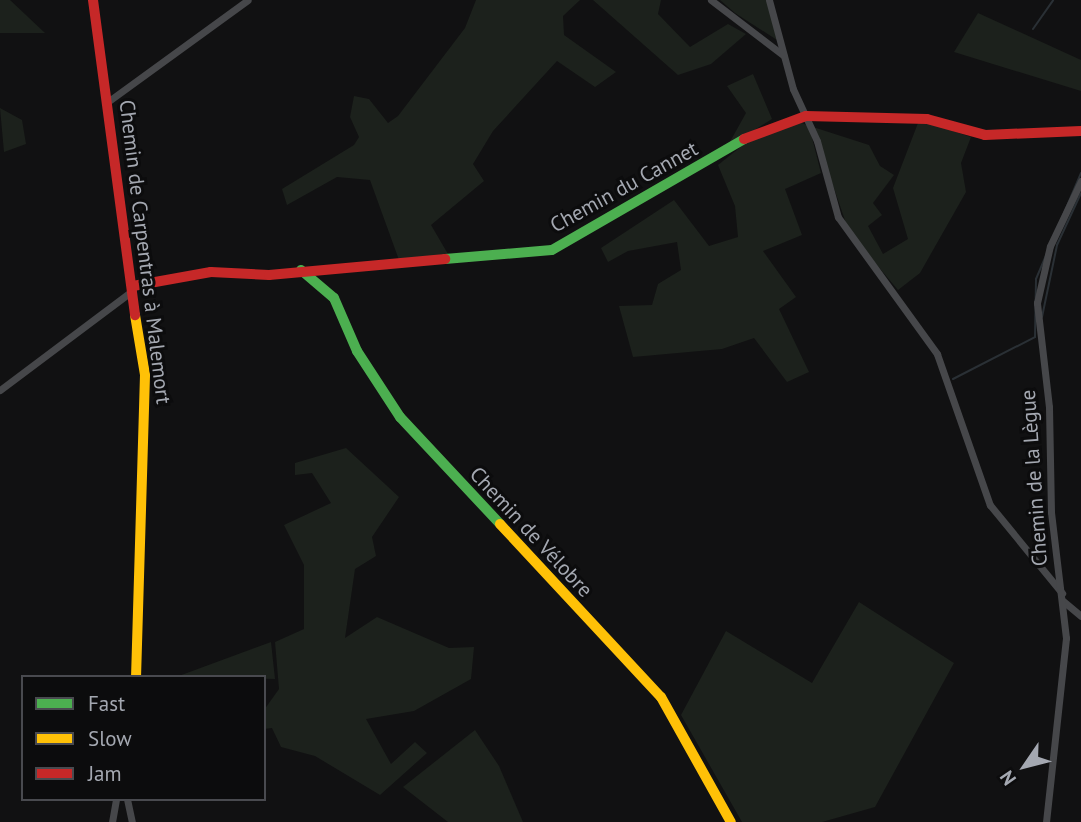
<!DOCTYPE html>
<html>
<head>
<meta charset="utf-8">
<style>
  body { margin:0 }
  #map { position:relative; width:1081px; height:822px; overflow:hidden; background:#111112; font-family:"PT Sans",sans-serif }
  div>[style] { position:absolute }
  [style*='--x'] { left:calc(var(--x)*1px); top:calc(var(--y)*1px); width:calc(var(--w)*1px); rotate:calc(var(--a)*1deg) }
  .green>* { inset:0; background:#1c211c }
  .stream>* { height:2px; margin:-1px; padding:0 1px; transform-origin:1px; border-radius:1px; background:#2a3035 }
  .street>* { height:7px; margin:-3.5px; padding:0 3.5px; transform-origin:3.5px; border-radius:3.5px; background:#46474a }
  .fast>* { height:10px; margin:-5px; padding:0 5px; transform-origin:5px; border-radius:5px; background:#4caf50 }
  .slow>* { height:10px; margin:-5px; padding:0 5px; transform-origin:5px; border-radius:5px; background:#ffc107 }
  .jam>* { height:10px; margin:-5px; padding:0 5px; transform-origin:5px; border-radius:5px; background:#c62828 }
  span { translate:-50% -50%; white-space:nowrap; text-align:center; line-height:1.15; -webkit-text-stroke:6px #0c0c0d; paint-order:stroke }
  .street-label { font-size:21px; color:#a4a8b1 }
  .legend { position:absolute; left:21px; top:675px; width:245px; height:126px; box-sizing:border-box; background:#0c0c0d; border:2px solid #494a4f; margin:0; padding:9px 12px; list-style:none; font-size:21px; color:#a4a8b1 }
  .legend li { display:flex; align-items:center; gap:14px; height:35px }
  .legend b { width:35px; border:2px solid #494a4f }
  .north { position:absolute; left:990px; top:731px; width:70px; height:70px; -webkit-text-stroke:5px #0c0c0d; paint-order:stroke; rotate:235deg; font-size:19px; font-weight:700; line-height:28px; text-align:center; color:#a4a8b1 }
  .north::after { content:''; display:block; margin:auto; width:24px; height:32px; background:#a4a8b1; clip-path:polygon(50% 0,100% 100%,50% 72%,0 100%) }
</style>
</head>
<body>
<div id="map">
  <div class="green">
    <div style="clip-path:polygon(0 0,10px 0,45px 33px,0 33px)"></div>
    <div style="clip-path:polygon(476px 0,580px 0,563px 16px,564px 35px,616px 72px,595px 87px,557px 61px,493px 131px,473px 164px,484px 181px,431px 225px,448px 254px,399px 260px,370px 180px,337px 177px,287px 205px,282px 189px,354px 145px,359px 137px,350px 117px,354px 96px,369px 99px,388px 123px,398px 116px,465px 28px)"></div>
    <div style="clip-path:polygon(593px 0,661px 0,658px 14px,690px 47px,728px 24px,746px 34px,711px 64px,678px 75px)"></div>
    <div style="clip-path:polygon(720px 0,767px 0,777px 40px,735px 13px)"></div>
    <div style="clip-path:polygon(978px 13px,1081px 60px,1081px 91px,954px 52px)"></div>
    <div style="clip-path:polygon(753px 74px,772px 119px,727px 147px,746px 113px,727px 86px)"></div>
    <div style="clip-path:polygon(0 108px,22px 120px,26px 144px,4px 152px)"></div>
    <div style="clip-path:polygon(797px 121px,809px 126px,821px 173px,785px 189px,802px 235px,763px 251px,796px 297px,779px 309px,809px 372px,787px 382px,754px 338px,722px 349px,633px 357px,619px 306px,652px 305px,658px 284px,681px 270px,677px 242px,628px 251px,608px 262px,601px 248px,674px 200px,709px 246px,738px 237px,735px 206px,718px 165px,753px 137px)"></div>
    <div style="clip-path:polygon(926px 122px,971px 137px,961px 163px,966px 192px,920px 273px,898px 290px,849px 232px,813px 127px,869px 145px,880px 166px,894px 175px,873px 203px,882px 215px,868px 226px,883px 254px,908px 239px,893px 188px,918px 123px)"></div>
    <div style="clip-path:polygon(346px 448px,399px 497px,372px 537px,376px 556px,355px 569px,345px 638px,377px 617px,449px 648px,474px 647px,471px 679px,414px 711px,366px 719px,391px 764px,415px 742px,427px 753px,380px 795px,315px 756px,281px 747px,272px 728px,264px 729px,264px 710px,279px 689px,275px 642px,304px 629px,304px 565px,284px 525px,331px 503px,312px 473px,295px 475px,295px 463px)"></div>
    <div style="clip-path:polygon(859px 602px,954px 663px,875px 807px,822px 822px,742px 822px,681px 715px,726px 631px,812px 683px)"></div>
    <div style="clip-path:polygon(271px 642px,275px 679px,176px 677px)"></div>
    <div style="clip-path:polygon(475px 730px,499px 766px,523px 822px,448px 822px,403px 787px)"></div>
  </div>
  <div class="stream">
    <div style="--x:1033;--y:29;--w:35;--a:-55"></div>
    <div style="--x:1042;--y:317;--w:74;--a:-78.2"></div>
    <div style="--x:1057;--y:245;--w:57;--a:-65.2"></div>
    <div style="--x:953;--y:379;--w:92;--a:-27.1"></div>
    <div style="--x:1035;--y:337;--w:58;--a:-89"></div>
    <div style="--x:1036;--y:279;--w:115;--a:-67"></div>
  </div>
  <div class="street">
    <div style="--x:711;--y:0;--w:91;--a:37.4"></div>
    <div style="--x:769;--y:0;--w:92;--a:74.9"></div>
    <div style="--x:793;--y:89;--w:57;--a:65.2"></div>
    <div style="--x:817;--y:141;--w:79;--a:74.6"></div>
    <div style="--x:838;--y:217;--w:169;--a:54.1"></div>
    <div style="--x:937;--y:354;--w:160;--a:70.7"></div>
    <div style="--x:990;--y:505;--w:114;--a:50.7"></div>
    <div style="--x:106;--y:103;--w:175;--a:-36"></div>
    <div style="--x:0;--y:390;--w:166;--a:-36.9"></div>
    <div style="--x:1063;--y:601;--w:23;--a:40"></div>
    <div style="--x:127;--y:799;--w:24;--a:78"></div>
    <div style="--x:112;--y:822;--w:23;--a:-80"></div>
    <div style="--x:1046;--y:822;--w:185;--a:-83.8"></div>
    <div style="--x:1066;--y:638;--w:127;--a:-96.8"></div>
    <div style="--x:1051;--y:512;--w:105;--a:-91.1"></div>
    <div style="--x:1049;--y:407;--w:105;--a:-96.6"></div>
    <div style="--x:1037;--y:303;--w:58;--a:-77.2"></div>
    <div style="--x:1050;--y:246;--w:72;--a:-64.5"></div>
  </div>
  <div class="fast">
    <div style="--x:445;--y:259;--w:107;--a:-4.8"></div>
    <div style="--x:552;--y:250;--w:222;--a:-30"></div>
    <div style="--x:301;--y:270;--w:43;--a:40.3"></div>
    <div style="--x:334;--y:298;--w:58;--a:66.5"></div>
    <div style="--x:357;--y:351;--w:79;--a:56.9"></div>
    <div style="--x:400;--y:417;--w:146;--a:46.9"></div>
  </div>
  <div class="slow">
    <div style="--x:135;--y:315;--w:61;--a:80.5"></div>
    <div style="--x:145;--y:375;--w:302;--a:91.7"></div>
    <div style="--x:500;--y:524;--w:236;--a:47.1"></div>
    <div style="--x:661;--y:697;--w:143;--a:60.8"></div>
  </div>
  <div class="jam">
    <div style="--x:93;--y:0;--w:318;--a:82.4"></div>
    <div style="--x:744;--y:139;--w:66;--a:-20.4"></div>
    <div style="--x:806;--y:116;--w:121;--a:1.4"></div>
    <div style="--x:927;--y:119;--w:60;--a:15.4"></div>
    <div style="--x:985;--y:135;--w:96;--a:-2.4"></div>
    <div style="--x:133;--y:286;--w:79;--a:-10.2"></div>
    <div style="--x:211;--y:272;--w:58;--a:3"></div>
    <div style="--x:269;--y:275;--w:177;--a:-5.2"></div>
  </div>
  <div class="street-label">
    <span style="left:624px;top:187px;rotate:-29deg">Chemin du Cannet</span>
    <span style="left:145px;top:252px;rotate:83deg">Chemin de Carpentras à Malemort</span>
    <span style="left:1034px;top:478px;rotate:-94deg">Chemin de la Lègue</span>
    <span style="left:531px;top:532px;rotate:47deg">Chemin de Vélobre</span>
  </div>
  <ul class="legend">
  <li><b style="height:9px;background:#4caf50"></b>Fast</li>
  <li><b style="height:9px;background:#ffc107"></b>Slow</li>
  <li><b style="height:9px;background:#c62828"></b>Jam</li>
  </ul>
  <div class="north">N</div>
</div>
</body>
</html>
